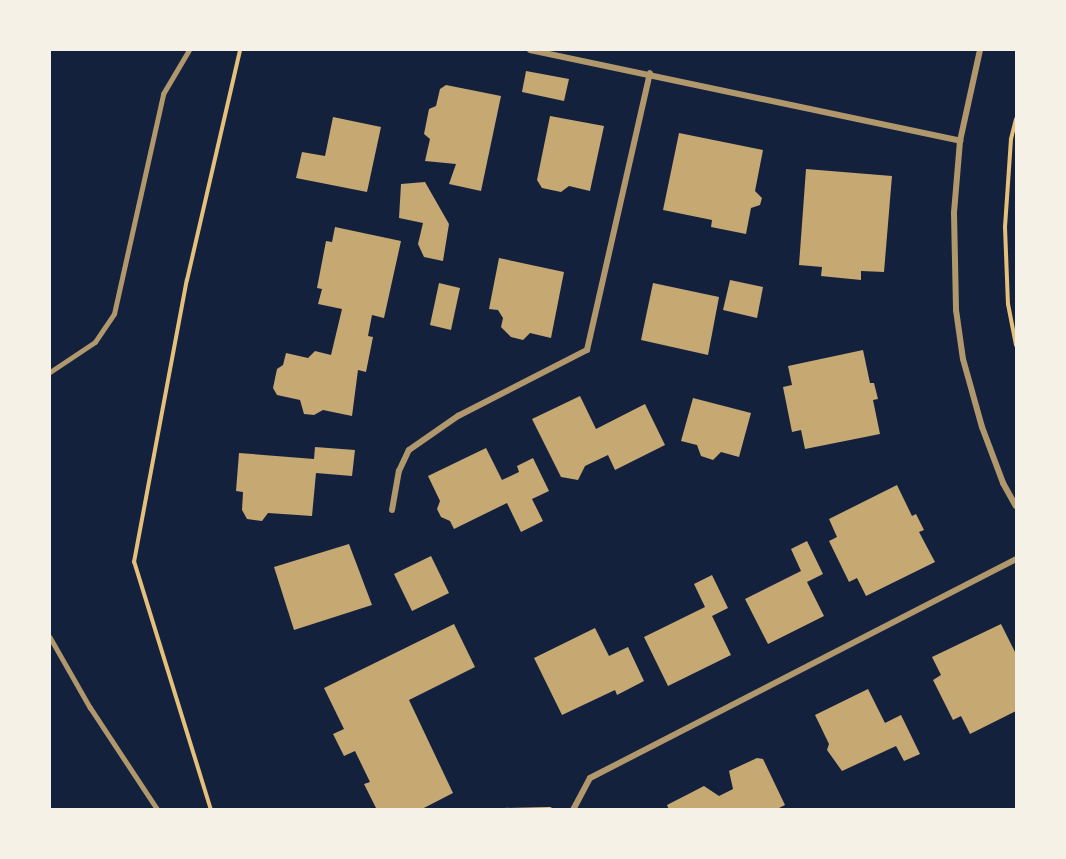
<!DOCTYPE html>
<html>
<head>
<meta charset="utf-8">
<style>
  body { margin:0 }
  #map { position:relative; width:1066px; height:859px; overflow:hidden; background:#14213d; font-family:"Noto Serif",serif }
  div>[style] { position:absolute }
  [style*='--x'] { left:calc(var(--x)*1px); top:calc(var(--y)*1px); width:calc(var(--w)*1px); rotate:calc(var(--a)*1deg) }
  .building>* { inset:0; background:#c6a872 }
  .path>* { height:4px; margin:-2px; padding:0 2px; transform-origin:2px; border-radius:2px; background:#e5c07b }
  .service>* { height:4.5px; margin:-2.25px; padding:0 2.25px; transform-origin:2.25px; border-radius:2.25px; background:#b1986c }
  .minor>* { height:6px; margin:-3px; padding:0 3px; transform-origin:3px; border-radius:3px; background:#b1986c }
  span { translate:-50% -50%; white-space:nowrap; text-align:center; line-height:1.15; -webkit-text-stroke:5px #f6f1e7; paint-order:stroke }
  .frame { position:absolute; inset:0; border:51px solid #f6f1e7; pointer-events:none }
</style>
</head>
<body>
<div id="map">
  <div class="building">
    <div style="clip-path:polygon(526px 71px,569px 79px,564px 101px,522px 92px)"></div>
    <div style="clip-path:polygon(446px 85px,501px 96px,481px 191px,449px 184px,456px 164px,425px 161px,430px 139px,424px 134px,429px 109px,436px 106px,440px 89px)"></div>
    <div style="clip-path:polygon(550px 116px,604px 126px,590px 191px,569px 186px,561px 192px,542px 188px,537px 180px)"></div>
    <div style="clip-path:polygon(333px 117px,381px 127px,367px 192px,296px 178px,302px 152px,325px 156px)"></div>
    <div style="clip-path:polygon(679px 133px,763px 150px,755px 191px,762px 198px,760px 205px,751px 208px,746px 234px,711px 227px,712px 220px,663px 210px)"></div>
    <div style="clip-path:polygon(806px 169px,892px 176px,884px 272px,861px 271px,861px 280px,821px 276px,822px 267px,799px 265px)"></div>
    <div style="clip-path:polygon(425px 182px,449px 224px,443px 261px,424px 257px,418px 244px,423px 223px,399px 218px,401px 184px)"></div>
    <div style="clip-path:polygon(335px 227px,401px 241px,384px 318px,372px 315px,368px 336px,373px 337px,366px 372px,358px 370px,352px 416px,323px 410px,314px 415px,304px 414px,300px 400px,277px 395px,273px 388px,277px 369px,283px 365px,286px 353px,308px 358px,315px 351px,331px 355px,342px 309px,318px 304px,322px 289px,317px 288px,326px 241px,332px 242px)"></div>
    <div style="clip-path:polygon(499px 258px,564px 272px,551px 338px,530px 333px,523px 340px,511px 337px,501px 327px,503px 318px,498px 310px,489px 309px)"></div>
    <div style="clip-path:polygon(730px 280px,763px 287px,757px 318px,723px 310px)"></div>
    <div style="clip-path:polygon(439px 283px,460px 288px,451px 330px,430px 325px)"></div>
    <div style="clip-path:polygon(653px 283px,719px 297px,708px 355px,641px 340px)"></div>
    <div style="clip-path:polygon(863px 350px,870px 383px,874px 383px,878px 399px,873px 400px,880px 434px,805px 449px,801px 430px,792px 432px,783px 387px,792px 385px,788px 366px)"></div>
    <div style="clip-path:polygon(580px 396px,596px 429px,645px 404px,665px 445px,615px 470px,608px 455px,585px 466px,578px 480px,561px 477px,532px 419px)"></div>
    <div style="clip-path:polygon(693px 398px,751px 413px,739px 457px,721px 452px,713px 460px,701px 456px,697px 445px,681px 441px)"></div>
    <div style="clip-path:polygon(315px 447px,355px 450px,352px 476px,316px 473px,312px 516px,268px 513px,262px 521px,247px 519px,242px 510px,243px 492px,236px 491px,239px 453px,314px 459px)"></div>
    <div style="clip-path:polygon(486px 448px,502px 480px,519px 472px,517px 466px,533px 458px,549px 491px,532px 499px,543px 521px,521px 532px,507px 503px,454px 529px,450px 521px,441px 517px,437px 509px,440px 501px,428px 476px)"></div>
    <div style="clip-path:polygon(897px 485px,912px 516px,916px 514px,924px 530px,919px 532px,935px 562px,866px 596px,857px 578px,849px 582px,829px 541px,837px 537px,829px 519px)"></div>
    <div style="clip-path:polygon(807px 541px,823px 574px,807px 582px,824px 616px,768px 644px,745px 599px,801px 571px,791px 549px)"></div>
    <div style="clip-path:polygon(349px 544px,372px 605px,294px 630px,274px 567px)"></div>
    <div style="clip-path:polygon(431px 556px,449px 593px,412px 611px,394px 574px)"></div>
    <div style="clip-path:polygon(712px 575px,728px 608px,712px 616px,731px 655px,668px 686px,644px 637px,705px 607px,694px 584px)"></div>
    <div style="clip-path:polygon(454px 624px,475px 667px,409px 700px,453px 793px,420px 810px,377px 810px,364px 784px,370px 782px,355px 751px,344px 756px,333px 734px,344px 729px,324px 688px)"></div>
    <div style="clip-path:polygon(1001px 624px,1016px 654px,1016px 711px,970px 734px,961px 716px,953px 720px,933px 680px,941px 675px,932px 657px)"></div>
    <div style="clip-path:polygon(595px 628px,609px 656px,628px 647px,644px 681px,617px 695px,615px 690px,562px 715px,534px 658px)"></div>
    <div style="clip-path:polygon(868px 689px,885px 723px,901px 715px,920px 754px,904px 761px,896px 746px,842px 771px,827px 750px,829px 744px,815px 715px)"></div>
    <div style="clip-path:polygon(757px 758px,763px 759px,785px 805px,775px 810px,669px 810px,667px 805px,704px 786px,719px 796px,733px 789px,729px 771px)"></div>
  </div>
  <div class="path">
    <div style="--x:1016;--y:119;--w:21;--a:104"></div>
    <div style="--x:1011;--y:139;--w:88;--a:93.9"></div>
    <div style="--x:1005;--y:227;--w:77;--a:87.8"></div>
    <div style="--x:1008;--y:304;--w:42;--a:79"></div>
    <div style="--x:211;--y:810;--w:260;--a:-107.2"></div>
    <div style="--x:134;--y:562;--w:287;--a:-79.4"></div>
    <div style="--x:187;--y:280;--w:236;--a:-77"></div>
    <div style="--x:504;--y:810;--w:46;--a:-1.2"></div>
  </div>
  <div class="service">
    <div style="--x:50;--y:372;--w:54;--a:-33.7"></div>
    <div style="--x:95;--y:342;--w:34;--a:-56"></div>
    <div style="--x:114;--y:314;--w:225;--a:-77.4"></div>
    <div style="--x:163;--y:94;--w:51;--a:-59.4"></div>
    <div style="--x:50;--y:637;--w:81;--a:60.3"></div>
    <div style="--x:90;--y:707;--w:123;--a:56.6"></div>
  </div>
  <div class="minor">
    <div style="--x:530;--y:50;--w:440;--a:11.9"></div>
    <div style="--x:980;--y:50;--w:93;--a:102.4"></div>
    <div style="--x:960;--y:141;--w:72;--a:94.8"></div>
    <div style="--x:954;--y:213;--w:97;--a:88.8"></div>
    <div style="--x:956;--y:310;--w:49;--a:81.9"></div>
    <div style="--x:963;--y:359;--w:71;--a:74.4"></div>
    <div style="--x:982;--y:427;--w:60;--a:69.4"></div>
    <div style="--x:1003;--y:483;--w:26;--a:61"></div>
    <div style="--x:392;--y:510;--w:40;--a:-80"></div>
    <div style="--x:399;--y:471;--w:23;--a:-65"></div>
    <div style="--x:409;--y:450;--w:60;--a:-34.8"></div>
    <div style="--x:458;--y:416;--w:145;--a:-27.1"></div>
    <div style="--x:587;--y:350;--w:284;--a:-77.2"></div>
    <div style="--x:573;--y:810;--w:36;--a:-62"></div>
    <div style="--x:590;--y:778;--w:479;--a:-27.2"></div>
  </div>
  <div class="frame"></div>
</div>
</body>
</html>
